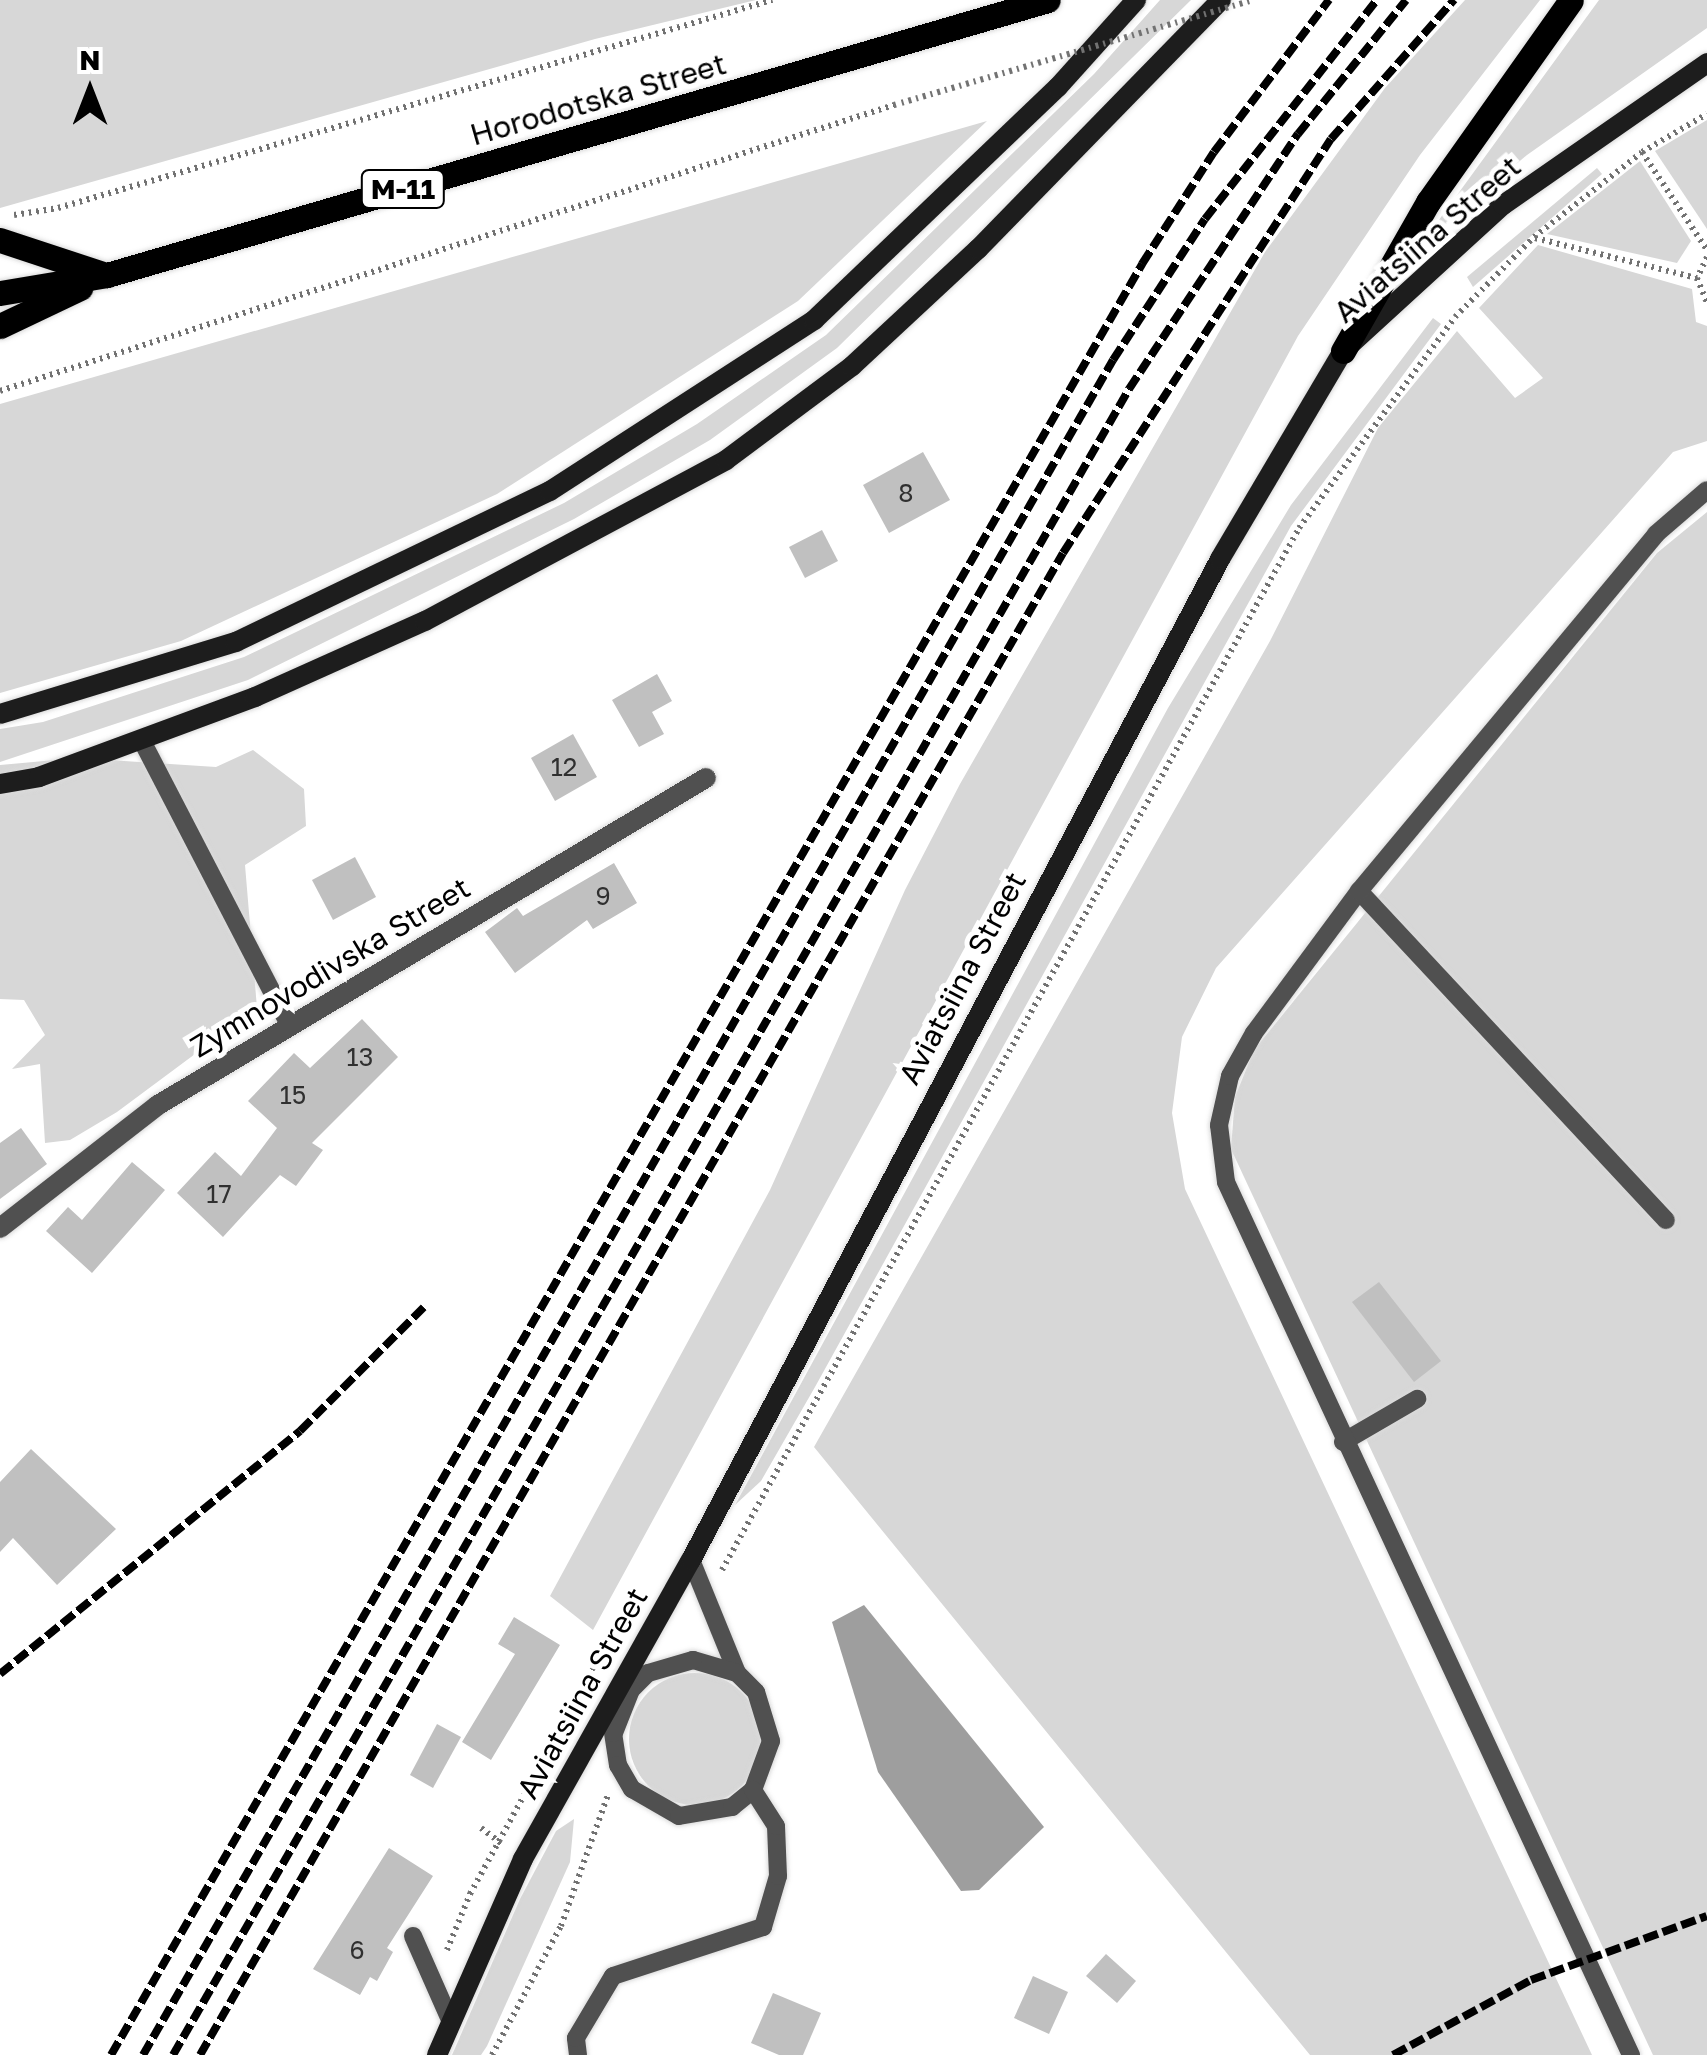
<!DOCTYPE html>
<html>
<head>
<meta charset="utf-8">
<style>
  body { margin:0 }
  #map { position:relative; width:1707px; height:2055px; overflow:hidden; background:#fff; font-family:"Golos Text",sans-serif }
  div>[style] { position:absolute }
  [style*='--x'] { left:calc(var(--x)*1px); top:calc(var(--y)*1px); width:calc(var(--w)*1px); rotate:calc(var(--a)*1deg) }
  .green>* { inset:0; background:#d7d7d7 }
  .round { border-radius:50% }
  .water>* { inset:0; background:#9e9e9e }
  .building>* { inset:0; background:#c0c0c0 }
  .path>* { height:6px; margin-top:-3px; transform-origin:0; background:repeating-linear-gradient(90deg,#727272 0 2.5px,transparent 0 7.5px) }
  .roads { filter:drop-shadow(0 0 2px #dbdbdb) drop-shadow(0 0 2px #dbdbdb) }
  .lane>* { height:18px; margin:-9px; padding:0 9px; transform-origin:9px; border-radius:9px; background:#505050 }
  .street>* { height:20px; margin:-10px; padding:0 10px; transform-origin:10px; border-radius:10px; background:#505050 }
  .secondary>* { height:20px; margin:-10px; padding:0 10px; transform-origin:10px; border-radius:10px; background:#1d1d1d }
  .primary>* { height:25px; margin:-12.5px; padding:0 12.5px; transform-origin:12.5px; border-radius:12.5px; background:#000 }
  .rail>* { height:8px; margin-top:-4px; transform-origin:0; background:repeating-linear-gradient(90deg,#000 0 15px,transparent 0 20px) }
  .path-bridge>* { height:6px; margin-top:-3px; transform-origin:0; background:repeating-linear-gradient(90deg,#727272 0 2.5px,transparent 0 7.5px) }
  span { translate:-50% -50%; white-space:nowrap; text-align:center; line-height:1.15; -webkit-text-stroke:10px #fff; paint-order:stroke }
  .number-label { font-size:25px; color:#303030 }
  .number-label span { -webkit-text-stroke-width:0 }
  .shield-label span { padding:2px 8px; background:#fff; border:2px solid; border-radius:8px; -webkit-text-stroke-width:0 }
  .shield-label { font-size:28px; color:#000; font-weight:700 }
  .street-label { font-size:30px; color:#000 }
  .north { position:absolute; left:40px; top:40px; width:100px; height:100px; -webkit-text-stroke:8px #fff; paint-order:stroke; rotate:0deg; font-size:28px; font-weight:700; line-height:40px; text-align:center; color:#000 }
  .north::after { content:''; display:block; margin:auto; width:35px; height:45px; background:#000; clip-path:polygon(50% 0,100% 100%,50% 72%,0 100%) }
</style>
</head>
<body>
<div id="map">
  <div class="green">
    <div style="clip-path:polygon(0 0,756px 0,595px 39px,0 208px)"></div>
    <div style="clip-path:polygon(1160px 0,1191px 0,837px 348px,710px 440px,574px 519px,248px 680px,0 762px,0 729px,43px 722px,244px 657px,564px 503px,697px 424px,826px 335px,1094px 74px)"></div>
    <div style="clip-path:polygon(1465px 0,1540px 0,1420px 155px,1298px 336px,593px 1630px,550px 1596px,770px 1190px,905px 890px,960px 784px,1265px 252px,1385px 88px)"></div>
    <div style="clip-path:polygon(1599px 0,1707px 0,1707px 28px,1527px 155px,1420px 246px)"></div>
    <div style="clip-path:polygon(1707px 120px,1707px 229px,1655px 151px)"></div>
    <div style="clip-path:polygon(987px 121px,798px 301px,497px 494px,181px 641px,0 693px,0 404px)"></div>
    <div style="clip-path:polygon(1640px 161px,1691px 241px,1677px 263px,1547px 234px)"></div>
    <div style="clip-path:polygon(1597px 168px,1602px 174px,1473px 287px,1467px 277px)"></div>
    <div style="clip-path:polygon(1538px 245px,1692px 289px,1696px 322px,1707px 326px,1707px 441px,1673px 452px,1216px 968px,1182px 1037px,1172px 1113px,1185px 1189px,1592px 2055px,1310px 2055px,814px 1447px,1270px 641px,1378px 428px,1457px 331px,1515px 398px,1543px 378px,1479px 308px)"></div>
    <div style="clip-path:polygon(1433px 318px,1441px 324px,1291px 526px,815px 1387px,761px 1481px,735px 1505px,1168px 708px,1291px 505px)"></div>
    <div style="clip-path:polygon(1707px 512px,1707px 2055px,1653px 2055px,1231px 1149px,1235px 1097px,1254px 1050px,1657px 553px)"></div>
    <div style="clip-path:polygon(253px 750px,304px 789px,306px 826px,245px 865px,257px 1008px,117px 1112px,70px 1140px,45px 1143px,40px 1064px,12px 1069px,45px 1035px,24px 1000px,0 999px,0 765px,78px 758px,216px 767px)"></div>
    <div class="round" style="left:629px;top:1673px;width:132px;height:132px"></div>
    <div style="clip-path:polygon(574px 1819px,570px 1862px,487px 2046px,481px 2055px,452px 2055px,520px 1899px,556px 1831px)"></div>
  </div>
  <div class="water">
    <div style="clip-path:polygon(864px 1605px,1044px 1827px,979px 1890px,961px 1891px,878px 1772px,832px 1622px)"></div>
  </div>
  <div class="building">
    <div style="clip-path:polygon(923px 452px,950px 500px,889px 533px,863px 485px)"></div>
    <div style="clip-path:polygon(822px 530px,838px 561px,805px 578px,789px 547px)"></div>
    <div style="clip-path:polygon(657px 674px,672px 701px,652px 712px,664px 734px,639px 747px,612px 700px)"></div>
    <div style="clip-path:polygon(573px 734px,597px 777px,555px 801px,531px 758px)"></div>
    <div style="clip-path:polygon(355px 857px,376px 897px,333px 920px,312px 880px)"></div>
    <div style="clip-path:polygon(614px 863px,637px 903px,593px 929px,587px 920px,515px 973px,485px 932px,517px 908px,523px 916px)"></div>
    <div style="clip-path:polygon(362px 1019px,398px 1057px,312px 1143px,323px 1150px,296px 1186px,280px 1175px,223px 1237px,177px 1193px,215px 1152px,241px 1176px,277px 1128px,248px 1101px,294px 1053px,310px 1068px)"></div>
    <div style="clip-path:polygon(21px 1128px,47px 1164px,0 1199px,0 1143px)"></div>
    <div style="clip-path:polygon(132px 1162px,165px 1190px,92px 1273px,46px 1231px,68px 1207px,82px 1220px)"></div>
    <div style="clip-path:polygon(1379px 1282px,1441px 1361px,1414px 1382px,1352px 1302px)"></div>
    <div style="clip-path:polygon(31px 1449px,116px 1529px,57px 1585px,13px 1538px,0 1552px,0 1482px)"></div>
    <div style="clip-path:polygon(514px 1617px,560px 1645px,491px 1760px,462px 1742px,515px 1654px,498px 1644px)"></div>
    <div style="clip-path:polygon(437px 1724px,461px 1737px,433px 1788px,410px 1775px)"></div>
    <div style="clip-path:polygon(389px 1848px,433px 1876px,387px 1948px,393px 1952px,377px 1981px,370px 1977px,360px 1995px,313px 1969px)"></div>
    <div style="clip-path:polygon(1106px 1954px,1136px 1981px,1117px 2003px,1086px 1976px)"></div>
    <div style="clip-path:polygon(1033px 1976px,1068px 1992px,1049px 2034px,1014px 2018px)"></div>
    <div style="clip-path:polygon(773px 1993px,821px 2013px,803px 2055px,779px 2055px,751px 2043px)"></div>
  </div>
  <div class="path">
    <div style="--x:1642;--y:152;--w:118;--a:56.4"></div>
    <div style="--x:14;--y:215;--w:45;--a:-9"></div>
    <div style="--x:58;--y:208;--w:744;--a:-16.24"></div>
    <div style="--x:1535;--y:238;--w:167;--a:13.9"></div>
    <div style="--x:1707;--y:257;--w:23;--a:115"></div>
    <div style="--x:1697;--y:278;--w:27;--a:68"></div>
    <div style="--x:0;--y:391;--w:939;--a:-17.74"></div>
    <div style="--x:722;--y:1570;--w:1191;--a:-61.02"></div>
    <div style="--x:1299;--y:528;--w:262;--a:-53.5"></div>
    <div style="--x:1455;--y:317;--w:112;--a:-45.4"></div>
    <div style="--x:1534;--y:237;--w:137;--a:-38.2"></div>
    <div style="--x:1642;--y:152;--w:75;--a:-30.3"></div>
    <div style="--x:481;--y:1828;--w:26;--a:37"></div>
    <div style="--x:447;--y:1950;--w:61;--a:-67.7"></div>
    <div style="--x:470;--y:1894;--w:332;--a:-61.3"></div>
    <div style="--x:492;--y:2055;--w:146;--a:-61.9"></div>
    <div style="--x:561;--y:1926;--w:139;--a:-70.3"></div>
  </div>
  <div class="roads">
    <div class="lane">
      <div style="--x:141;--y:739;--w:323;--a:62.6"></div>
      <div style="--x:1359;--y:891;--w:450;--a:47"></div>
      <div style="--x:1343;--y:1442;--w:86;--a:-30.2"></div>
      <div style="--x:691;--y:1560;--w:122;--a:67.8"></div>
      <div style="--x:609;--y:1707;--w:59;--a:81.2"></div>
      <div style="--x:618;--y:1765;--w:28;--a:60"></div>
      <div style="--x:632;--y:1789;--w:54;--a:29.9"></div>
      <div style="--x:679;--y:1816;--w:54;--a:-9.6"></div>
      <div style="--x:732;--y:1807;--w:27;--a:-39"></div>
      <div style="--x:753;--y:1790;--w:52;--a:-69.8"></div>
      <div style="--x:771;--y:1741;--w:51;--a:-107"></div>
      <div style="--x:756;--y:1692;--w:27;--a:-135"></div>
      <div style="--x:737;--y:1673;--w:46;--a:-163.5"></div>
      <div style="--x:693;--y:1660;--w:47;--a:163.9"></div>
      <div style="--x:648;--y:1673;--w:24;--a:135"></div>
      <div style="--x:631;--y:1690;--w:46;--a:111.6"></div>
      <div style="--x:413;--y:1936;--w:92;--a:66.2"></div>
      <div style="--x:578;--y:2055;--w:17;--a:-97"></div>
      <div style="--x:576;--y:2038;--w:72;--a:-59.2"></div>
      <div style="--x:613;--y:1976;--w:158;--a:-18.1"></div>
      <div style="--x:763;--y:1927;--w:53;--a:-73.6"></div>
      <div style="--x:778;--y:1876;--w:50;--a:-92.3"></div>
      <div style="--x:776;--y:1826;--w:43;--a:-122.6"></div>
      <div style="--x:1631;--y:2055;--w:962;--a:-114.89"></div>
      <div style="--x:1226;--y:1182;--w:57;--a:-97"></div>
      <div style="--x:1219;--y:1125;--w:50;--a:-77.3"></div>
      <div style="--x:1230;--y:1076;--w:49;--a:-60.8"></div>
      <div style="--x:1254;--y:1033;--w:177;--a:-53.5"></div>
      <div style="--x:1359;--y:891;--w:464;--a:-50.2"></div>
      <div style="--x:1656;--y:534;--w:67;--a:-40.8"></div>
    </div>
    <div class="street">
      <div style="--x:0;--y:1228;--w:200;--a:-37.9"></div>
      <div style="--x:158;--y:1105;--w:638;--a:-30.83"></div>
    </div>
    <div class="secondary">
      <div style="--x:0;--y:714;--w:247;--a:-17"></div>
      <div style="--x:236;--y:642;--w:348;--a:-25.7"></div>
      <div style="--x:550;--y:491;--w:315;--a:-32.9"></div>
      <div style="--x:814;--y:320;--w:337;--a:-43.7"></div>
      <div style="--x:1058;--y:87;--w:117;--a:-48.1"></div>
      <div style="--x:0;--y:784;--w:40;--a:-10"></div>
      <div style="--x:39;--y:777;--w:230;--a:-20.3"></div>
      <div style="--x:255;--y:697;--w:186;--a:-24.1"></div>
      <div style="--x:425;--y:621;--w:341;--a:-28.1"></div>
      <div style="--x:726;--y:460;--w:157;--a:-36.7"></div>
      <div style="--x:852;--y:366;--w:172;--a:-42.9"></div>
      <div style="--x:978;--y:249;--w:348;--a:-45.7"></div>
      <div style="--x:437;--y:2055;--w:214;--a:-66.3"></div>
      <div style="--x:523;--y:1859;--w:343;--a:-60.7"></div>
      <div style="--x:691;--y:1560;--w:1132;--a:-62.14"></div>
      <div style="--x:1220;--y:559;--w:242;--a:-59.4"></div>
      <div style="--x:1343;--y:351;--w:217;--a:-42.4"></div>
      <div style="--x:1503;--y:205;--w:249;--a:-34.8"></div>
    </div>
    <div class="primary">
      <div style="--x:0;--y:240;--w:108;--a:18.3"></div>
      <div style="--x:0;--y:293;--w:109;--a:-9.5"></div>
      <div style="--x:107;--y:275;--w:980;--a:-16.29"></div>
      <div style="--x:0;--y:326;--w:89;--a:-25.4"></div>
      <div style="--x:1343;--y:351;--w:172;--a:-60.3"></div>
      <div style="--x:1428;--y:202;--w:247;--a:-54.7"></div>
    </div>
  </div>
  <div class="rail">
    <div style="--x:0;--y:1674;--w:386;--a:-39"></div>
    <div style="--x:300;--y:1431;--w:175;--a:-45"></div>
    <div style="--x:111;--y:2055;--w:2067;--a:-60.07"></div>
    <div style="--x:1142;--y:264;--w:133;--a:-57.3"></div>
    <div style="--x:1214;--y:152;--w:191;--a:-52.9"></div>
    <div style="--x:143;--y:2055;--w:1953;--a:-60.22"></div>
    <div style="--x:1113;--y:360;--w:168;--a:-56.9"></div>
    <div style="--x:1205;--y:219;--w:278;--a:-51.9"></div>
    <div style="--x:173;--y:2055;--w:1921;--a:-60.15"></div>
    <div style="--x:1129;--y:389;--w:306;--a:-56.5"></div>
    <div style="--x:1298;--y:134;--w:172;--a:-51.1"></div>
    <div style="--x:200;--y:2055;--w:1732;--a:-60.12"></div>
    <div style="--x:1063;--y:553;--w:493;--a:-57.1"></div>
    <div style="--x:1331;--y:139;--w:186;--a:-48.5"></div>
    <div style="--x:1393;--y:2055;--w:157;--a:-28.5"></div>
    <div style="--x:1531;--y:1980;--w:187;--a:-20"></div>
  </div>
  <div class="path-bridge">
    <div style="--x:894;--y:105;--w:373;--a:-16.3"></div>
  </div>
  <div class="number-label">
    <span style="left:906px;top:493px">8</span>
    <span style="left:564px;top:767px">12</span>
    <span style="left:603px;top:896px">9</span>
    <span style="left:360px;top:1057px">13</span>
    <span style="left:293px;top:1095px">15</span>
    <span style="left:219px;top:1194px">17</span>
    <span style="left:357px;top:1950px">6</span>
  </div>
  <div class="shield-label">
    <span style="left:403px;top:189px">М-11</span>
  </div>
  <div class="street-label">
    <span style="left:598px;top:99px;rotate:-16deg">Horodotska Street</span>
    <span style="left:1427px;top:239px;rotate:-41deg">Aviatsiina Street</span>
    <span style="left:330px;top:967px;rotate:-31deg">Zymnovodivska Street</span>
    <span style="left:962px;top:978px;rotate:-62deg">Aviatsiina Street</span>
    <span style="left:582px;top:1693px;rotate:-61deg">Aviatsiina Street</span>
  </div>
  <div class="north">N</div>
</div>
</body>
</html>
